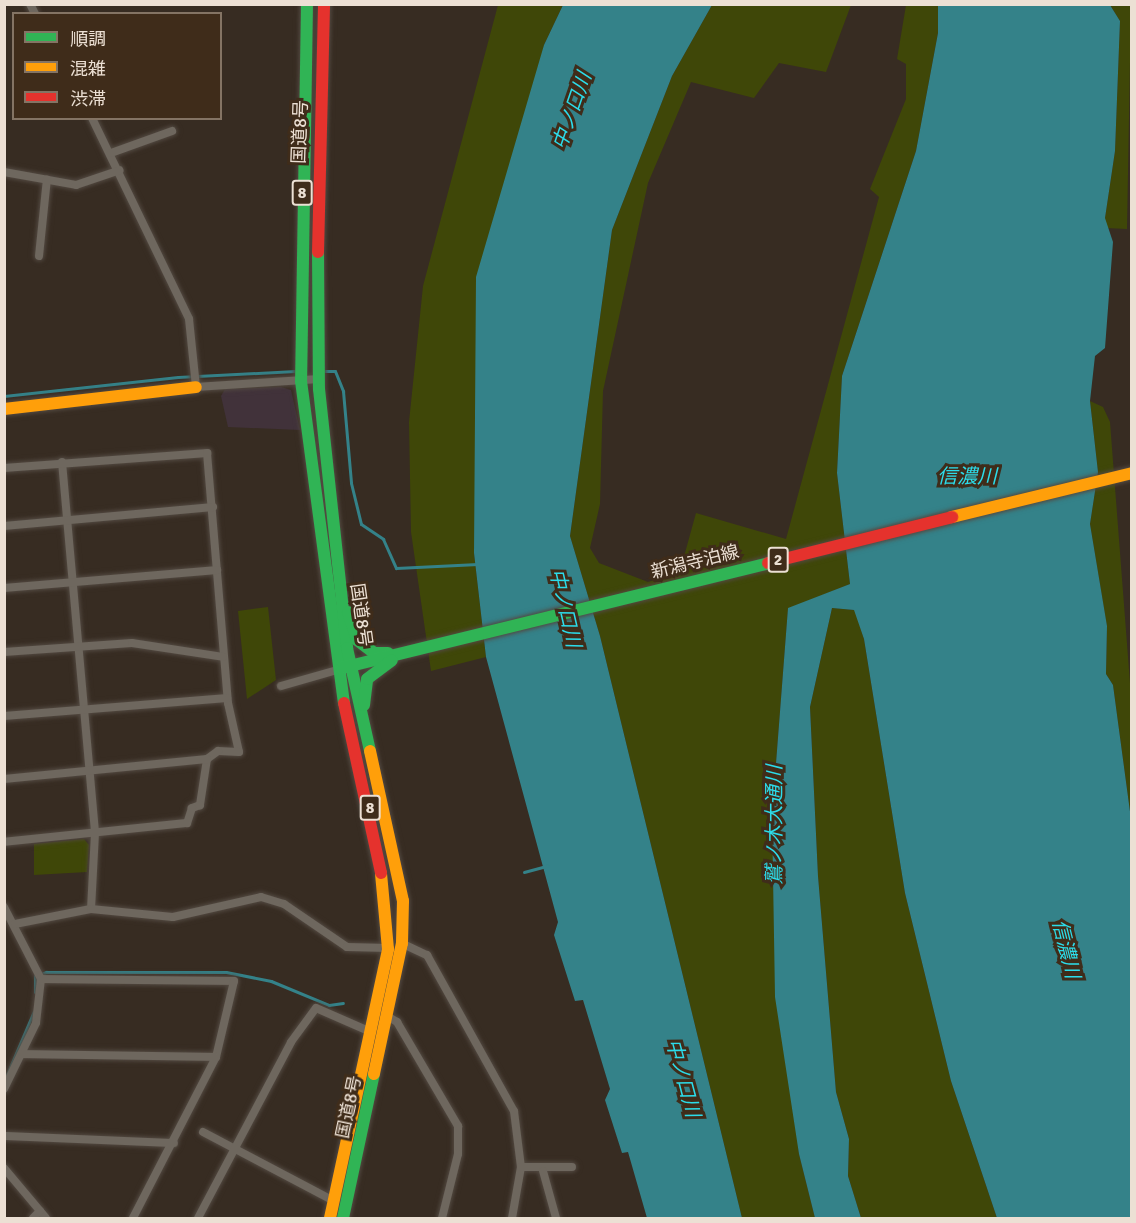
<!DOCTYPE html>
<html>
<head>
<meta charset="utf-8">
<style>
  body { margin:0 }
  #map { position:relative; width:1136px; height:1223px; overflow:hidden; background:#372c22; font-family:Signika,"Noto Sans JP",sans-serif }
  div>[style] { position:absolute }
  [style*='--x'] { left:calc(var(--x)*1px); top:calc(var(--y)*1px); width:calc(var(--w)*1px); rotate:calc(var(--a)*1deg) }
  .commercial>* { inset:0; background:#41323a }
  .green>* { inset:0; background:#3f4708 }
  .water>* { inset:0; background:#348289 }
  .stream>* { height:3px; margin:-1.5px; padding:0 1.5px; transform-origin:1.5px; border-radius:1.5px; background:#348289 }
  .roads { filter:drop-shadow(0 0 2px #524941) drop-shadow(0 0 2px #524941) }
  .street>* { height:8px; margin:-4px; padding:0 4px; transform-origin:4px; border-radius:4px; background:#6e675e }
  .fast>* { height:12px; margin:-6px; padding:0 6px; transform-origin:6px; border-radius:6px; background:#30b455 }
  .slow>* { height:12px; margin:-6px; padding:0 6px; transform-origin:6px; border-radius:6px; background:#ff9f0a }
  .jam>* { height:12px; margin:-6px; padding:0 6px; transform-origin:6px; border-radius:6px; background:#e5322d }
  span { translate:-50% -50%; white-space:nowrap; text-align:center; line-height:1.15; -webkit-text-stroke:6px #3f2c1a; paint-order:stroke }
  .shield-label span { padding:2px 4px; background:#3f2c1a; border:2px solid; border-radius:4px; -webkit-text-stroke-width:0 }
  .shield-label { font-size:16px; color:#ece0d4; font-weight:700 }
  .street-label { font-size:18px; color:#ece0d4 }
  .water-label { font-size:20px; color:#2cdcea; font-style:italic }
  .frame { position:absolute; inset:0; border:6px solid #ece0d4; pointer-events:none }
  .legend { position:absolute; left:12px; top:12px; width:210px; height:108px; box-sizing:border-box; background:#3f2c1a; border:2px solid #847464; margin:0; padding:8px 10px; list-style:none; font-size:18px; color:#ece0d4 }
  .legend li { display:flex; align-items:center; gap:12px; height:30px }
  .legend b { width:30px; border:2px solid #847464 }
</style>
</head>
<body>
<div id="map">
  <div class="commercial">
    <div style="clip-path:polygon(281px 387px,291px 390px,300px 430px,228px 427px,221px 396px,225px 389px)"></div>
  </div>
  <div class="green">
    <div style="clip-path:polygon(498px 5px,563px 5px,544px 45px,474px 553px,486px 657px,431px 671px,411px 532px,409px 422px,423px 286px)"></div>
    <div style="clip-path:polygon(712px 5px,851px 5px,826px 72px,779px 63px,754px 98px,691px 82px,648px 183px,603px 391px,600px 504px,590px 548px,599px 563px,648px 582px,680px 571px,696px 513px,786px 539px,879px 197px,870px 189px,906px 99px,906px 64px,897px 59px,906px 5px,938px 5px,938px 33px,916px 151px,842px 376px,837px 473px,850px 584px,788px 609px,772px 815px,799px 1154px,815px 1218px,742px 1218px,600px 636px,570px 536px,612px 230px,672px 76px)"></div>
    <div style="clip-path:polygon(1110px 5px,1131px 5px,1127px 229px,1106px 228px,1105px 218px,1115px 151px,1120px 21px)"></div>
    <div style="clip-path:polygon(1090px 401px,1103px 407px,1110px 422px,1131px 696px,1131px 819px,1113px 685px,1106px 674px,1107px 627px,1090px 524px,1098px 472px)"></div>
    <div style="clip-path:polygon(268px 607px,276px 680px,247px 699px,238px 611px)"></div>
    <div style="clip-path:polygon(832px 608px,855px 610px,864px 639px,905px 893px,951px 1081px,997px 1218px,861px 1218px,848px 1176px,849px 1139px,836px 1092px,818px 876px,810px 707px)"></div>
    <div style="clip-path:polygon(84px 839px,89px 845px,87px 872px,34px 875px,34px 844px)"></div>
  </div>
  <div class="water">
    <div style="clip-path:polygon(563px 5px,712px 5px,672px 76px,612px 230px,570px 536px,600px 636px,742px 1218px,647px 1218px,628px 1152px,622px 1153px,605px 1100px,610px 1089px,583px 1000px,575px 1001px,554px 935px,558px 922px,486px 657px,474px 553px,476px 277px,544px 45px)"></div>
    <div style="clip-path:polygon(938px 5px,1110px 5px,1120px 21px,1115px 151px,1105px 218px,1113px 242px,1105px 348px,1095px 356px,1090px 401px,1098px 472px,1090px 524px,1107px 626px,1106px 674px,1113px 685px,1131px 819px,1131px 1218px,997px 1218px,951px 1081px,905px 893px,864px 639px,854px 610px,832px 608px,810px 707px,818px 876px,836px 1092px,849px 1139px,848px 1176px,861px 1218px,815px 1218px,799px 1154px,775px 997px,772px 815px,788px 608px,850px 584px,837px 473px,842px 376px,916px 151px,938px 33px)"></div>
  </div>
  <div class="stream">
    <div style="--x:323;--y:371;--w:12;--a:0"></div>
    <div style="--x:335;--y:371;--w:22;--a:68"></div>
    <div style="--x:343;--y:391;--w:92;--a:85"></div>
    <div style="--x:351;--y:483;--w:42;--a:76.3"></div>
    <div style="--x:361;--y:524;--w:27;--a:34"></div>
    <div style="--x:383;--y:539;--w:32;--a:66"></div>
    <div style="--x:396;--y:568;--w:82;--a:-2.8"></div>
    <div style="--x:4;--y:396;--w:175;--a:-6.2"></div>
    <div style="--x:178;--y:377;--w:118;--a:-2.9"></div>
    <div style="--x:524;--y:872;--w:24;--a:-15"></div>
    <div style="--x:35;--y:992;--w:16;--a:-90"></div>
    <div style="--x:35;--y:976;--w:12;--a:-20"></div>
    <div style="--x:46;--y:972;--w:180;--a:0"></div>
    <div style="--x:226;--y:972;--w:46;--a:11.3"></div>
    <div style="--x:271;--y:981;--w:63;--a:22.5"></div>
    <div style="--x:329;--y:1005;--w:14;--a:-8"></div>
    <div style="--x:5;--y:1079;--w:74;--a:-66.9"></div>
  </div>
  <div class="roads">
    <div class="street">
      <div style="--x:30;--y:4;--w:11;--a:63"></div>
      <div style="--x:92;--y:118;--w:223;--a:64.2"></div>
      <div style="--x:189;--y:319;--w:68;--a:84.1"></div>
      <div style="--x:196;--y:387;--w:123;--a:-3.7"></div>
      <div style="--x:111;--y:153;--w:65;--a:-19.8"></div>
      <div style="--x:4;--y:172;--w:73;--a:10.2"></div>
      <div style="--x:76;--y:185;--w:46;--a:-18.8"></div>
      <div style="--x:39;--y:256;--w:77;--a:-84.1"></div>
      <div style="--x:62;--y:462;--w:372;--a:84.9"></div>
      <div style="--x:95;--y:833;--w:76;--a:93"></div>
      <div style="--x:4;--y:468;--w:204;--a:-4.2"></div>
      <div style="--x:207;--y:453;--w:251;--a:85.2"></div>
      <div style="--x:228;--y:703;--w:50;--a:77.3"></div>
      <div style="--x:239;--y:752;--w:21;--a:-177"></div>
      <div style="--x:218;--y:751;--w:14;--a:144"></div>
      <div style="--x:207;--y:759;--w:47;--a:98.7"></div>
      <div style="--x:200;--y:805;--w:9;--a:159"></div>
      <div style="--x:192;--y:808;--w:16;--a:108"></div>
      <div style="--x:187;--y:823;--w:184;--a:174.1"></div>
      <div style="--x:4;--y:526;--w:210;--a:-5.2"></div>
      <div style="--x:4;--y:588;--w:214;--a:-4.8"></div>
      <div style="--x:4;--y:652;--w:128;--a:-4"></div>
      <div style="--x:132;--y:643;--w:92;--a:8.7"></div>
      <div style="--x:281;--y:686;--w:58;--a:-15.9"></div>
      <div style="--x:4;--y:716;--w:224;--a:-4.6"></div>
      <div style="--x:4;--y:779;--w:204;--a:-5.6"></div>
      <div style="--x:4;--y:907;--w:81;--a:62.8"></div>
      <div style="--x:41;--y:979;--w:44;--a:96.5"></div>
      <div style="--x:36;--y:1023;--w:73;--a:115.9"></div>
      <div style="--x:15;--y:924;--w:77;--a:-11.2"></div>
      <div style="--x:91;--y:909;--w:82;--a:5.6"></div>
      <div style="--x:173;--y:917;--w:90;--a:-12.8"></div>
      <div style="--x:261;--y:897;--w:24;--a:17"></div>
      <div style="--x:284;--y:904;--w:76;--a:34.3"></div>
      <div style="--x:347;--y:947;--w:42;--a:1.4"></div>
      <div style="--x:401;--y:943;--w:29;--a:25"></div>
      <div style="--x:427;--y:955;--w:179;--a:60.9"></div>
      <div style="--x:514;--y:1111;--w:56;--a:82.9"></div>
      <div style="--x:521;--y:1167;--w:52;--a:100"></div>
      <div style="--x:41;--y:979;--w:193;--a:0.6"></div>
      <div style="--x:234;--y:981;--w:78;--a:103.3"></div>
      <div style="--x:216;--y:1057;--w:181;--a:117.3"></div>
      <div style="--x:387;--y:1016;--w:12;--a:31"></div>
      <div style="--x:397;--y:1022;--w:121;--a:59.6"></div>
      <div style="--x:458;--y:1126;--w:28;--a:90"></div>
      <div style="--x:458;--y:1154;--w:66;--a:104"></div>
      <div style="--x:22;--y:1054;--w:194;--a:0.9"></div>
      <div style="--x:203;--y:1132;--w:148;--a:27.8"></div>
      <div style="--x:4;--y:1136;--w:170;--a:2.4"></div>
      <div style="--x:521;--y:1167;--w:51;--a:0"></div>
      <div style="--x:4;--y:1168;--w:65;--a:50"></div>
      <div style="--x:543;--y:1171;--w:49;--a:74.5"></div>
      <div style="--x:33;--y:1218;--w:10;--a:-45"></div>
      <div style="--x:198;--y:1218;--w:199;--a:-62.1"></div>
      <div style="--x:291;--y:1042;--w:42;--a:-53.7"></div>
      <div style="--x:316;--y:1008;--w:60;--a:23.6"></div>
    </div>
    <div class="fast">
      <div style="--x:307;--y:4;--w:377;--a:90.9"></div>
      <div style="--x:301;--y:381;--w:325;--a:82.4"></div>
      <div style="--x:318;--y:252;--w:137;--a:89.6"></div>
      <div style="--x:319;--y:389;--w:261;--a:83.8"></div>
      <div style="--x:347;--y:648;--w:106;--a:77.4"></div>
      <div style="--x:348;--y:612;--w:29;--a:72"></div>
      <div style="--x:357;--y:640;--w:21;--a:37"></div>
      <div style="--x:374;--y:653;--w:14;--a:0"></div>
      <div style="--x:342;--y:668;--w:439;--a:-13.8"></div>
      <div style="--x:364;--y:705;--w:26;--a:-83"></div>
      <div style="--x:367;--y:679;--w:31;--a:-37"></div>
      <div style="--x:343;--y:1218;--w:147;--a:-77.9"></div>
    </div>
    <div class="slow">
      <div style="--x:4;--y:409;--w:193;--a:-6.5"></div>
      <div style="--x:952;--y:517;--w:185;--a:-13.7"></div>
      <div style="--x:370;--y:751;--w:154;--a:77.6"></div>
      <div style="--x:403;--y:901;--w:42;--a:91.4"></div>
      <div style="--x:402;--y:943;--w:134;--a:102.1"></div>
      <div style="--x:330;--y:1218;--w:275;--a:-77.8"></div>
      <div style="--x:388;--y:949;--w:76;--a:-95.3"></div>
    </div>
    <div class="jam">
      <div style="--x:318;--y:252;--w:248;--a:-88.6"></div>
      <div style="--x:768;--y:563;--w:190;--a:-14"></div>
      <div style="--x:344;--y:703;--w:174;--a:77.7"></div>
    </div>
  </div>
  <div class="shield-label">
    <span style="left:302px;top:193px">8</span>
    <span style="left:778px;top:560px">2</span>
    <span style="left:370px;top:808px">8</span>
  </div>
  <div class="street-label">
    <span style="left:300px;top:132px;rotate:-88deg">国道8号</span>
    <span style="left:695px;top:562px;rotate:-14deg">新潟寺泊線</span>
    <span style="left:361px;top:615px;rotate:82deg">国道8号</span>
    <span style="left:349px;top:1107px;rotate:-78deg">国道8号</span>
  </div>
  <div class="water-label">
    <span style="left:572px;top:111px;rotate:-71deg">中ノ口川</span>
    <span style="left:967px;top:476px">信濃川</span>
    <span style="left:565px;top:608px;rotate:77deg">中ノ口川</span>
    <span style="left:774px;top:825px;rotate:-90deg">鷲ノ木大通川</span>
    <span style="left:1066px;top:949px;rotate:76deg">信濃川</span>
    <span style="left:683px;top:1078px;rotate:75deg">中ノ口川</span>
  </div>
  <div class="frame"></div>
  <ul class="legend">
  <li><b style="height:8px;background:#30b455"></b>順調</li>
  <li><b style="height:8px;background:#ff9f0a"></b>混雑</li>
  <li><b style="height:8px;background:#e5322d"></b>渋滞</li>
  </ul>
</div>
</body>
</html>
